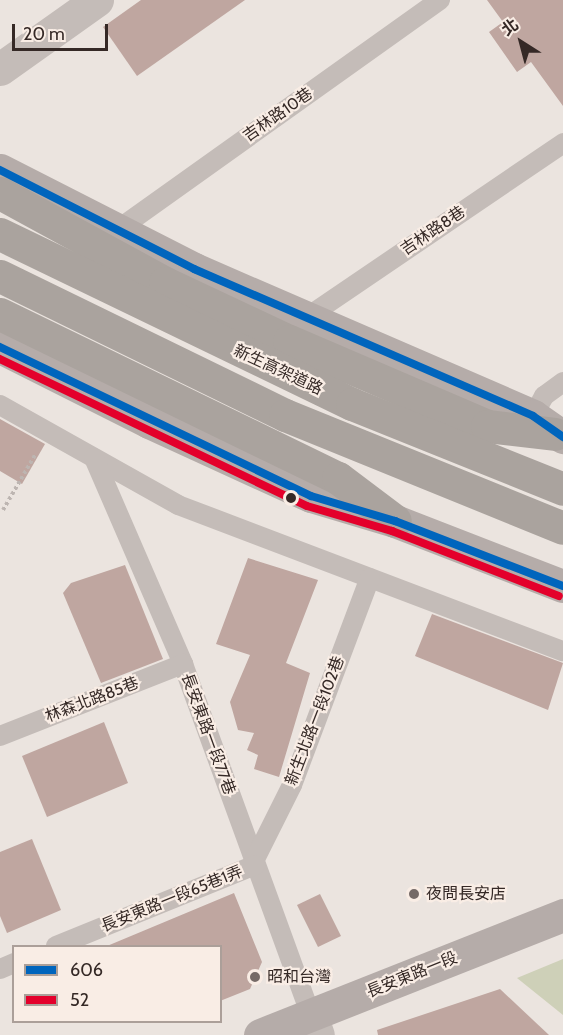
<!DOCTYPE html>
<html>
<head>
<meta charset="utf-8">
<style>
  body { margin:0 }
  #map { position:relative; width:563px; height:1035px; overflow:hidden; background:#ebe4df; font-family:Cabin,"Noto Sans TC",sans-serif }
  div>[style] { position:absolute }
  [style*='--x'] { left:calc(var(--x)*1px); top:calc(var(--y)*1px); width:calc(var(--w)*1px); rotate:calc(var(--a)*1deg) }
  .green>* { inset:0; background:#ced0b8 }
  .building>* { inset:0; background:#bfa6a0 }
  .path>* { height:4px; margin-top:-2px; transform-origin:0; background:repeating-linear-gradient(90deg,#bdb5b1 0 3px,transparent 0 6px) }
  .lane>* { height:20px; margin:-10px; padding:0 10px; transform-origin:10px; border-radius:10px; background:#c4bcb8 }
  .street>* { height:33px; margin:-16.5px; padding:0 16.5px; transform-origin:16.5px; border-radius:16.5px; background:#c4bcb8 }
  .secondary>* { height:33px; margin:-16.5px; padding:0 16.5px; transform-origin:16.5px; border-radius:16.5px; background:#b5aca9 }
  .highway>* { height:33px; margin:-16.5px; padding:0 16.5px; transform-origin:16.5px; border-radius:16.5px; background:#aaa39e }
  .bus-1>* { height:8px; margin:-4px; padding:0 4px; transform-origin:4px; border-radius:4px; background:#0065bd }
  .bus-2>* { height:8px; margin:-4px; padding:0 4px; transform-origin:4px; border-radius:4px; background:#e4002b }
  .dots>* { width:16px; height:16px; translate:-50% -50%; box-sizing:border-box; border:3px solid #f9ede5; border-radius:50% }
  span { translate:-50% -50%; white-space:nowrap; text-align:center; line-height:1.15; -webkit-text-stroke:4.5px #f9ede5; paint-order:stroke }
  .street-label { font-size:16px; color:#352926 }
  .poi-label { font-size:16px; color:#352926 }
  .left { translate:0 -50%; text-align:left }
  .legend { position:absolute; left:12px; top:945px; width:210px; height:78px; box-sizing:border-box; background:#f9ede5; border:2px solid #ab9f99; margin:0; padding:8px 10px; list-style:none; font-size:18px; color:#352926 }
  .legend li { display:flex; align-items:center; gap:12px; height:30px }
  .legend b { width:30px; border:2px solid #ab9f99 }
  .north { position:absolute; left:491px; top:12px; width:60px; height:60px; -webkit-text-stroke:4px #f9ede5; paint-order:stroke; rotate:324deg; font-size:16px; font-weight:700; line-height:24px; text-align:center; color:#352926 }
  .north::after { content:''; display:block; margin:auto; width:21px; height:27px; background:#352926; clip-path:polygon(50% 0,100% 100%,50% 72%,0 100%) }
  .scale { position:absolute; left:12px; top:24px; width:96px; height:27px; box-sizing:border-box; border:3px solid #352926; border-top:0; padding-left:8px; font-size:18px; line-height:21px; white-space:nowrap; color:#352926; -webkit-text-stroke:4px #f9ede5; paint-order:stroke }
</style>
</head>
<body>
<div id="map">
  <div class="green">
    <div style="clip-path:polygon(563px 959px,563px 1015px,517px 978px)"></div>
  </div>
  <div class="building">
    <div style="clip-path:polygon(141px 0,245px 0,137px 76px,103px 27px)"></div>
    <div style="clip-path:polygon(487px 0,563px 0,563px 106px,531px 62px,517px 72px,489px 32px,503px 22px)"></div>
    <div style="clip-path:polygon(0 419px,45px 444px,22px 484px,0 471px)"></div>
    <div style="clip-path:polygon(248px 558px,318px 580px,286px 663px,310px 673px,279px 777px,254px 769px,258px 755px,247px 750px,254px 733px,238px 730px,230px 702px,250px 655px,216px 644px)"></div>
    <div style="clip-path:polygon(125px 565px,163px 659px,101px 683px,63px 593px,71px 583px)"></div>
    <div style="clip-path:polygon(432px 614px,563px 663px,548px 710px,415px 656px)"></div>
    <div style="clip-path:polygon(104px 722px,128px 783px,47px 817px,22px 756px)"></div>
    <div style="clip-path:polygon(32px 839px,61px 910px,7px 933px,0 916px,0 852px)"></div>
    <div style="clip-path:polygon(234px 893px,262px 962px,250px 989px,220px 1001px,220px 946px,107px 946px)"></div>
    <div style="clip-path:polygon(320px 894px,341px 936px,318px 947px,297px 905px)"></div>
    <div style="clip-path:polygon(500px 989px,549px 1035px,378px 1035px,377px 1030px)"></div>
  </div>
  <div class="path">
    <div style="--x:3;--y:510;--w:64;--a:-59.8"></div>
  </div>
  <div class="lane">
    <div style="--x:116;--y:231;--w:398;--a:-35.5"></div>
    <div style="--x:303;--y:320;--w:315;--a:-34.2"></div>
    <div style="--x:0;--y:405;--w:204;--a:29.3"></div>
    <div style="--x:178;--y:505;--w:412;--a:20.8"></div>
    <div style="--x:533;--y:416;--w:23;--a:-61"></div>
    <div style="--x:544;--y:396;--w:24;--a:-36"></div>
    <div style="--x:94;--y:458;--w:224;--a:66.6"></div>
    <div style="--x:183;--y:664;--w:374;--a:70"></div>
    <div style="--x:0;--y:736;--w:197;--a:-21.5"></div>
    <div style="--x:254;--y:861;--w:85;--a:-63.4"></div>
    <div style="--x:292;--y:785;--w:221;--a:-69.4"></div>
    <div style="--x:56;--y:946;--w:215;--a:-22.1"></div>
    <div style="--x:0;--y:969;--w:15;--a:-23"></div>
  </div>
  <div class="street">
    <div style="--x:0;--y:69;--w:119;--a:-35.4"></div>
    <div style="--x:311;--y:1015;--w:21;--a:71"></div>
  </div>
  <div class="secondary">
    <div style="--x:0;--y:170;--w:218;--a:27"></div>
    <div style="--x:194;--y:269;--w:369;--a:23.4"></div>
    <div style="--x:533;--y:416;--w:37;--a:35"></div>
    <div style="--x:0;--y:347;--w:167;--a:26.7"></div>
    <div style="--x:149;--y:422;--w:178;--a:24.6"></div>
    <div style="--x:311;--y:496;--w:88;--a:16.6"></div>
    <div style="--x:395;--y:521;--w:180;--a:21.2"></div>
    <div style="--x:260;--y:1035;--w:326;--a:-21.6"></div>
  </div>
  <div class="highway">
    <div style="--x:0;--y:193;--w:188;--a:28.6"></div>
    <div style="--x:165;--y:283;--w:137;--a:25.1"></div>
    <div style="--x:289;--y:341;--w:215;--a:23.2"></div>
    <div style="--x:487;--y:426;--w:68;--a:6.7"></div>
    <div style="--x:0;--y:234;--w:391;--a:25.8"></div>
    <div style="--x:352;--y:404;--w:227;--a:21.9"></div>
    <div style="--x:0;--y:276;--w:317;--a:26"></div>
    <div style="--x:285;--y:415;--w:300;--a:22.1"></div>
    <div style="--x:0;--y:314;--w:376;--a:25.9"></div>
    <div style="--x:338;--y:478;--w:71;--a:37"></div>
  </div>
  <div class="bus-1">
    <div style="--x:0;--y:170;--w:218;--a:27"></div>
    <div style="--x:194;--y:269;--w:369;--a:23.4"></div>
    <div style="--x:533;--y:416;--w:37;--a:35"></div>
    <div style="--x:0;--y:347;--w:345;--a:25.6"></div>
    <div style="--x:311;--y:496;--w:88;--a:16.6"></div>
    <div style="--x:395;--y:521;--w:180;--a:21.2"></div>
  </div>
  <div class="bus-2">
    <div style="--x:0;--y:359;--w:340;--a:25.6"></div>
    <div style="--x:307;--y:506;--w:89;--a:16.4"></div>
    <div style="--x:392;--y:531;--w:179;--a:21.3"></div>
  </div>
  <div class="dots">
    <div style="left:291px;top:498px;background:#352926"></div>
    <div style="left:414px;top:894px;background:#756a67"></div>
    <div style="left:255px;top:977px;background:#756a67"></div>
  </div>
  <div class="street-label">
    <span style="left:278px;top:115px;rotate:-35deg">吉林路10巷</span>
    <span style="left:433px;top:231px;rotate:-34deg">吉林路8巷</span>
    <span style="left:278px;top:370px;rotate:25deg">新生高架道路</span>
    <span style="left:92px;top:700px;rotate:-21deg">林森北路85巷</span>
    <span style="left:315px;top:721px;rotate:-69deg">新生北路一段102巷</span>
    <span style="left:208px;top:734px;rotate:70deg">長安東路一段77巷</span>
    <span style="left:172px;top:899px;rotate:-22deg">長安東路一段65巷1弄</span>
    <span style="left:412px;top:975px;rotate:-22deg">長安東路一段</span>
  </div>
  <div class="poi-label">
    <span class="left" style="left:426px;top:894px">夜問長安店</span>
    <span class="left" style="left:267px;top:977px">昭和台灣</span>
  </div>
  <ul class="legend">
  <li><b style="height:8px;background:#0065bd"></b>606</li>
  <li><b style="height:8px;background:#e4002b"></b>52</li>
  </ul>
  <div class="north">北</div>
  <div class="scale">20 m</div>
</div>
</body>
</html>
